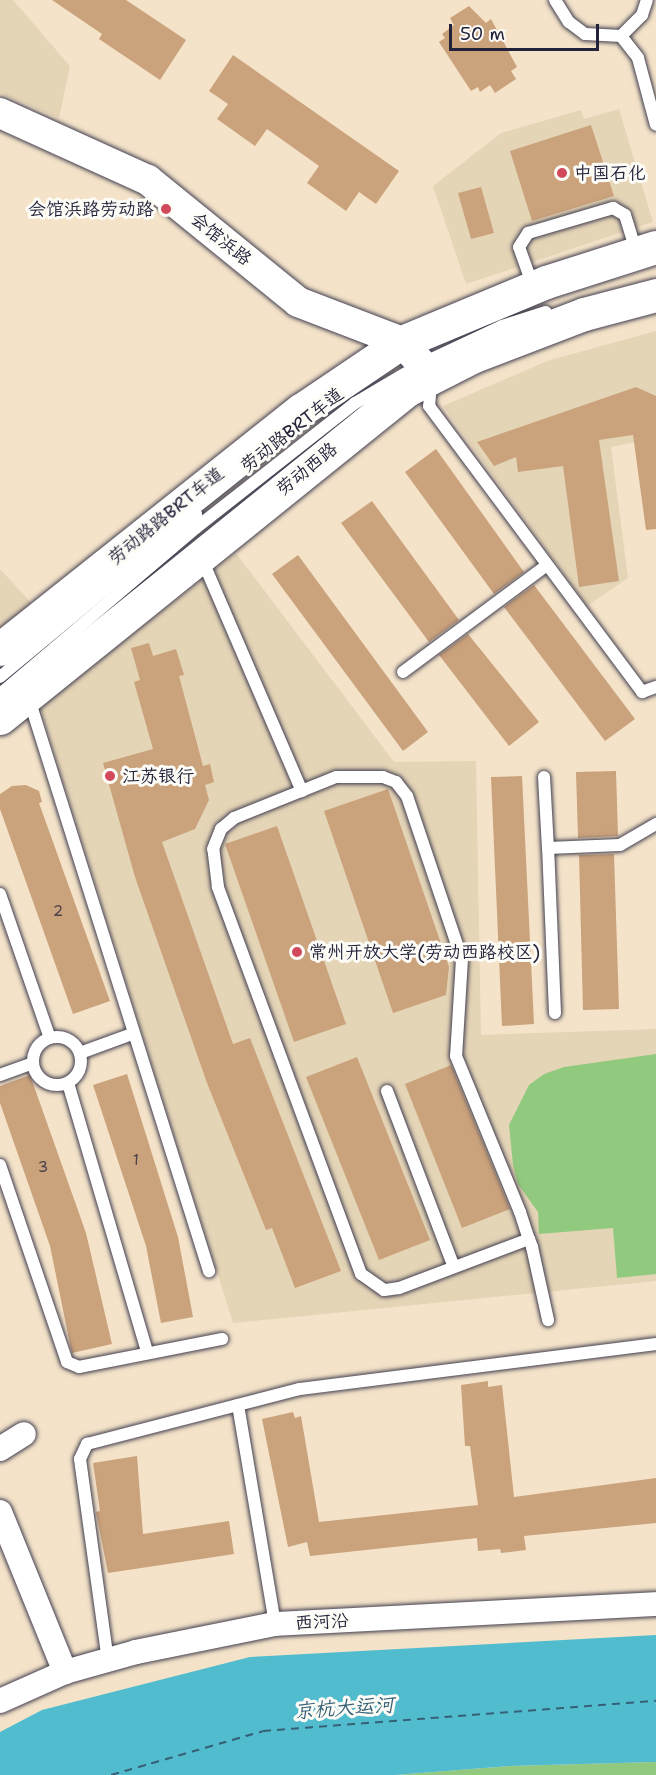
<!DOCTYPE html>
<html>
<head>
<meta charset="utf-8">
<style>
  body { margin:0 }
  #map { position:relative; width:656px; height:1775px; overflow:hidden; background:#f4e3c9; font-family:"Shantell Sans","LXGW WenKai TC",sans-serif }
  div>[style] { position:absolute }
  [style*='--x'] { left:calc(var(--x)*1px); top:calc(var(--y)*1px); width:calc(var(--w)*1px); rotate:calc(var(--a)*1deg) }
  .built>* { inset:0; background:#e5d5b7 }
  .green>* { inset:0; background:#91ca7e }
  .water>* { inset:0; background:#52bccf }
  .ferry>* { height:1.5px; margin-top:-0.75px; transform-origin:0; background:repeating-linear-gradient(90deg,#356076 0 8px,transparent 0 14px) }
  .building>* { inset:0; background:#caa27c }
  .roads { filter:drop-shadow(0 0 2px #423f50) drop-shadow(0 0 2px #423f50) }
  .service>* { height:12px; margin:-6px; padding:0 6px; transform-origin:6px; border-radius:6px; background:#fff }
  .service>.ring { margin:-6px; padding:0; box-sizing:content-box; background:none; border:12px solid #fff; border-radius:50% }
  .minor>* { height:24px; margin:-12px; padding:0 12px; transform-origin:12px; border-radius:12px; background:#fff }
  .tertiary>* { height:30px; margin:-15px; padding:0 15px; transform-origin:15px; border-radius:15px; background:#fff }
  .primary>* { height:33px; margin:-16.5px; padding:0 16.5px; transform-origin:16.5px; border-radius:16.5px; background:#fff }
  .dots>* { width:16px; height:16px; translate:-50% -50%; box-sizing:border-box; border:3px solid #fdfcf7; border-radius:50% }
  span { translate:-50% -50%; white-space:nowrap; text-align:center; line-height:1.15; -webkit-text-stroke:6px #fdfcf7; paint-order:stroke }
  .number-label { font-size:15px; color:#4c424b }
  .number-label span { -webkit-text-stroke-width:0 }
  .poi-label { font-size:18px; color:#22223b }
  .left { translate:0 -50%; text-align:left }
  .right { translate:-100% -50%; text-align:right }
  .street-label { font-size:18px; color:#22223b }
  .water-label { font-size:20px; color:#356076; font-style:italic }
  .scale { position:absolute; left:449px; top:24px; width:150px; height:27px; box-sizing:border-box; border:3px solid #22223b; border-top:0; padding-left:8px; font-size:18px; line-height:21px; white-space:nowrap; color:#22223b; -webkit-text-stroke:4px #fdfcf7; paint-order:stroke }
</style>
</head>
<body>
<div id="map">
  <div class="built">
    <div style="clip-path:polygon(0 0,13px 0,70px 66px,59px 118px,0 93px)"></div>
    <div style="clip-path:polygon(619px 109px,653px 222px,466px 284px,433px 186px,501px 133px,581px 110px,584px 119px)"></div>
    <div style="clip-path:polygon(656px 331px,656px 438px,611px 447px,628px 578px,587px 606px,443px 406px,547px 361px)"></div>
    <div style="clip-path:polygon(236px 553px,394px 762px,476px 761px,481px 1035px,656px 1029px,656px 1281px,233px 1323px,40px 707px)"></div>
    <div style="clip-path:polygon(0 569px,34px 606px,0 631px)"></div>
  </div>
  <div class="green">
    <div style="clip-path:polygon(656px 1054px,656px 1274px,617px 1278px,613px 1228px,539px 1234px,538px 1212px,518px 1184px,513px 1165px,509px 1125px,529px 1085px,544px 1074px,564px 1067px)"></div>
    <div style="clip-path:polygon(656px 1762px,656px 1775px,395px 1775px,510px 1766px)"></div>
  </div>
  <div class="water">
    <div style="clip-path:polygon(656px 1635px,656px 1762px,510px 1766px,395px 1775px,0 1775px,0 1732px,42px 1710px,250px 1657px)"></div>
  </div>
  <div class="ferry">
    <div style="--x:111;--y:1775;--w:158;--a:-16.1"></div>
    <div style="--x:263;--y:1731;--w:394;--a:-4.4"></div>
  </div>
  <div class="building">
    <div style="clip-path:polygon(52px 0,126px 0,186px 40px,160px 80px,99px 39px,102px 34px)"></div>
    <div style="clip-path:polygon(469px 6px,486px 23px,491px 19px,517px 67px,511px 71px,516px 79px,495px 93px,490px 85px,480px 92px,478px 87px,471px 91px,439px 42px,445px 38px,442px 34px,454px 25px,450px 18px)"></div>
    <div style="clip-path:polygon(233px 55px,399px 171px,376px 204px,359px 192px,346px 211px,307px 183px,319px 166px,267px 129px,255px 146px,217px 119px,228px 104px,209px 91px)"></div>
    <div style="clip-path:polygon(591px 125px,614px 196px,532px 221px,510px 151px)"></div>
    <div style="clip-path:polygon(481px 187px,494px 233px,471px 239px,458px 193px)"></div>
    <div style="clip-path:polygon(636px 387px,656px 396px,656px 529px,646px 530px,633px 435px,599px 440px,619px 581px,579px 587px,563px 466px,518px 472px,516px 457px,494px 466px,477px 442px)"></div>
    <div style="clip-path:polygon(436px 449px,524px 572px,494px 594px,405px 472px)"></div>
    <div style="clip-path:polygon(372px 501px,459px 620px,429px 642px,341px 523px)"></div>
    <div style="clip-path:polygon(298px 555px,428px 732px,403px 751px,272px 574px)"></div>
    <div style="clip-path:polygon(534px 585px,635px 719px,605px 741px,504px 607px)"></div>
    <div style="clip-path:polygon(468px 634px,539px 722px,509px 746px,439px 655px)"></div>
    <div style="clip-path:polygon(149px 643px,153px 656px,176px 649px,184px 675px,179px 676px,203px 766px,210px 764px,214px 782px,205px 785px,209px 800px,195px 829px,162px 842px,233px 1044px,250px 1038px,341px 1271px,295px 1288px,272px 1228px,266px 1230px,207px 1083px,135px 877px,103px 763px,153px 749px,134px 682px,140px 680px,131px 648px)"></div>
    <div style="clip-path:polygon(616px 771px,618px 836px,578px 838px,576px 772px)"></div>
    <div style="clip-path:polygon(522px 776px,534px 1024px,502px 1026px,491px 777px)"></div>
    <div style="clip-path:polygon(26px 785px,39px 791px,42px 802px,39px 803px,110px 1001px,73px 1014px,0 809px,0 794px,12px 786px)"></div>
    <div style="clip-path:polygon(388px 789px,449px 967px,446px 995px,393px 1013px,324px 811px)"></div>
    <div style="clip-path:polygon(277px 826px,346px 1024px,294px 1042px,225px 844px)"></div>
    <div style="clip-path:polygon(614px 854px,619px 1009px,583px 1010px,579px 855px)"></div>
    <div style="clip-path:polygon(357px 1057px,430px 1240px,379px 1260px,306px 1077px)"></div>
    <div style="clip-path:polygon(451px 1065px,510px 1209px,462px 1228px,405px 1084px)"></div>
    <div style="clip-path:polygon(127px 1074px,178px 1237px,193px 1317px,161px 1323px,146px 1246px,93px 1085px)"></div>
    <div style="clip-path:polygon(30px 1075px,86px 1233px,112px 1344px,72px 1353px,71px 1349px,50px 1246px,0 1103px,0 1086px)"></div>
    <div style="clip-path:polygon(488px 1381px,488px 1387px,502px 1385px,514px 1497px,656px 1478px,656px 1523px,524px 1536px,526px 1550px,501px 1553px,500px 1549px,478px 1551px,477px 1538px,310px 1556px,307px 1542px,288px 1547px,262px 1419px,293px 1412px,295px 1418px,301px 1416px,319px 1522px,478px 1505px,470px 1446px,465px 1446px,461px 1385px)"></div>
    <div style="clip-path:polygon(137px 1456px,143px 1534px,229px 1521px,234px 1554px,108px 1573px,96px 1512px,100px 1511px,93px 1463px)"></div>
  </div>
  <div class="roads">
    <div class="service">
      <div style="--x:555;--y:0;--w:26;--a:58"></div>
      <div style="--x:569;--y:22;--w:20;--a:37"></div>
      <div style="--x:585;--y:34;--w:36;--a:3"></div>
      <div style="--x:621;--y:36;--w:30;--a:-45"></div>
      <div style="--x:642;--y:15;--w:16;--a:-72"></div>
      <div style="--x:621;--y:36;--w:28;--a:52"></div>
      <div style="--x:638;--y:58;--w:69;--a:75"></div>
      <div style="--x:533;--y:286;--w:41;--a:-109.7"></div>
      <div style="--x:519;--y:247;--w:17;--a:-57"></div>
      <div style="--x:528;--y:233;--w:89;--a:-16.4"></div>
      <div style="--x:613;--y:208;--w:14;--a:30"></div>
      <div style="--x:625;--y:215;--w:38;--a:73"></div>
      <div style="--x:421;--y:364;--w:89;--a:-25.1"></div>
      <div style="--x:502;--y:326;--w:46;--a:-17.7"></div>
      <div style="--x:431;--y:380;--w:26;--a:94"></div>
      <div style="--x:429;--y:406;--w:357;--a:53.3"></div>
      <div style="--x:642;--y:692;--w:15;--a:-20"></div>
      <div style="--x:201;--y:557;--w:255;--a:66.7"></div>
      <div style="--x:403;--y:672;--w:179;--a:-36.6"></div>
      <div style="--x:0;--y:677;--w:255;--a:-39.7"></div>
      <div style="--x:0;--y:694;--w:258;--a:-40.3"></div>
      <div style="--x:197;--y:527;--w:201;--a:-38.1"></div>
      <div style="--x:355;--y:403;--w:59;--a:-30.5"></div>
      <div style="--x:29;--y:699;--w:600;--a:72.53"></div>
      <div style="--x:544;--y:777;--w:71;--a:86.8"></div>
      <div style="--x:0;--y:894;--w:152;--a:70.9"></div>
      <div style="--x:555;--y:1013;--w:165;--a:-92.4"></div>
      <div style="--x:548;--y:848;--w:72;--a:-2.4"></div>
      <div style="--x:620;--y:845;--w:42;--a:-30.3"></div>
      <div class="ring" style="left:33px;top:1037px;width:36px;height:36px"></div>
      <div style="--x:80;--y:1053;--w:55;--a:-20.1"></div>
      <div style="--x:0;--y:1075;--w:35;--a:-20"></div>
      <div style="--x:68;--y:1083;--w:280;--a:73.6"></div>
      <div style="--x:387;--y:1091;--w:188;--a:69.2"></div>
      <div style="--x:0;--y:1165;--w:208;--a:71.2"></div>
      <div style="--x:67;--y:1362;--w:13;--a:23"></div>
      <div style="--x:79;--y:1367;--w:146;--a:-11.1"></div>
      <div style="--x:529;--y:1239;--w:139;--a:159.3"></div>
      <div style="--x:399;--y:1288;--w:15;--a:172"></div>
      <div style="--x:384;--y:1290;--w:28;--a:-145"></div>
      <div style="--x:361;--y:1274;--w:413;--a:-110.3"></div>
      <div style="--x:218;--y:887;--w:38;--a:-97"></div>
      <div style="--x:213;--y:849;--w:22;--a:-68"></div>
      <div style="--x:221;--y:829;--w:17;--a:-40"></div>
      <div style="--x:234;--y:818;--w:110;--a:-21.9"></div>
      <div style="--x:336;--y:777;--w:47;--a:0"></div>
      <div style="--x:383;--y:777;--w:14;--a:21"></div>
      <div style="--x:396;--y:782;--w:18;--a:52"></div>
      <div style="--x:407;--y:796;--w:172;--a:71.4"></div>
      <div style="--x:462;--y:959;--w:97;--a:93.5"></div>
      <div style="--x:456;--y:1056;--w:169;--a:67.7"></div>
      <div style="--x:520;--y:1212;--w:28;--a:72"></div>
      <div style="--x:529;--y:1239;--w:9;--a:69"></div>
      <div style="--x:532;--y:1247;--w:75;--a:77.6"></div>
      <div style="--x:238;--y:1405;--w:222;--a:80.4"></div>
      <div style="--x:108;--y:1661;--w:204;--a:-97.9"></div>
      <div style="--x:80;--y:1459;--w:17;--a:-65"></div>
      <div style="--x:87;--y:1444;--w:220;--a:-14.5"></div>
      <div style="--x:300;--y:1389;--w:359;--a:-7.2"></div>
    </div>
    <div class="minor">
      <div style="--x:0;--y:1449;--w:28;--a:-32"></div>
      <div style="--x:0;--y:1512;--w:173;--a:67.9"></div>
      <div style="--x:0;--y:1701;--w:71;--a:-24"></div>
      <div style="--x:65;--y:1672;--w:74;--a:-15.7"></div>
      <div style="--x:136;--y:1652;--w:142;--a:-11.4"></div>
      <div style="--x:275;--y:1624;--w:382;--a:-3"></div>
    </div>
    <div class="tertiary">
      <div style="--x:0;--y:113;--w:162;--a:24.4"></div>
      <div style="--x:148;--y:180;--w:193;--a:39.1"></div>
      <div style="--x:298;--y:302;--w:111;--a:21"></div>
      <div style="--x:402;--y:342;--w:45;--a:48.6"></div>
    </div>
    <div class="primary">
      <div style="--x:0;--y:649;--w:384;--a:-38.5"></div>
      <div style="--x:301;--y:410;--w:122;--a:-34"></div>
      <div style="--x:402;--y:342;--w:156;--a:-22.6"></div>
      <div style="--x:546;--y:282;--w:115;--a:-17.7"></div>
      <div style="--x:0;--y:718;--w:523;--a:-38.87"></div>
      <div style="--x:407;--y:390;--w:75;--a:-26.9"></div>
      <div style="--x:474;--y:356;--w:118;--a:-20.9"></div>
      <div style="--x:584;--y:314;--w:74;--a:-14.8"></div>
    </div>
  </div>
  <div class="dots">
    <div style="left:562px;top:173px;background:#d1495b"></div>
    <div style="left:166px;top:209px;background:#d1495b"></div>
    <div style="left:110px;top:776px;background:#d1495b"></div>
    <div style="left:297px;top:952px;background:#d1495b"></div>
  </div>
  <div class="number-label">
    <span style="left:58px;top:912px">2</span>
    <span style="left:136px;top:1161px">1</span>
    <span style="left:43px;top:1168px">3</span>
  </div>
  <div class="poi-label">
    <span class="left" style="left:574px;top:173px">中国石化</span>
    <span class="right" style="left:154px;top:209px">会馆浜路劳动路</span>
    <span class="left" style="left:122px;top:776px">江苏银行</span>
    <span class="left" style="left:309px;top:952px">常州开放大学(劳动西路校区)</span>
  </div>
  <div class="street-label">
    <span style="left:221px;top:239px;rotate:39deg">会馆浜路</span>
    <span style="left:292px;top:430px;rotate:-38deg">劳动路BRT车道</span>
    <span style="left:307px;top:469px;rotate:-39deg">劳动西路</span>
    <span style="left:166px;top:516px;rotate:-39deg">劳动路路BRT车道</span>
    <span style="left:322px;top:1622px;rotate:-3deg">西河沿</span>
  </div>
  <div class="water-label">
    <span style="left:344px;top:1708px;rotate:-4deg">京杭大运河</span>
  </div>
  <div class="scale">50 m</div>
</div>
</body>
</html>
